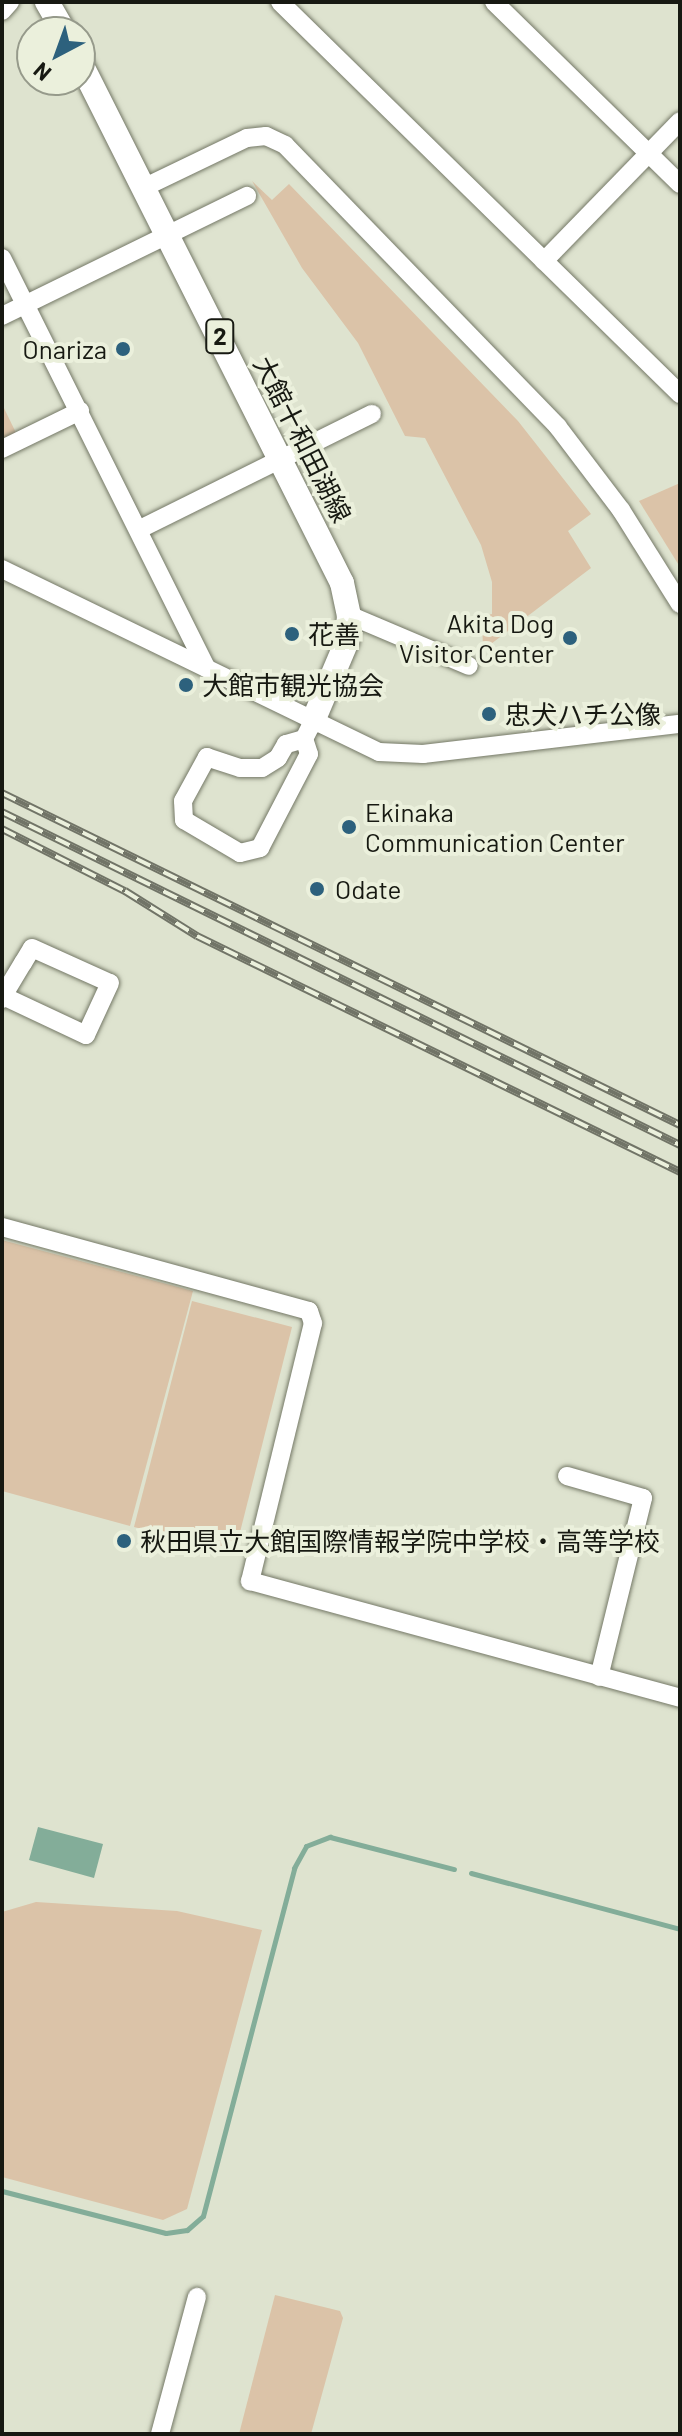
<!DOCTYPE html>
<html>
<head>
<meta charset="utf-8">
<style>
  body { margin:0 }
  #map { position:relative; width:682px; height:2436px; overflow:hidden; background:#dee3cf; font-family:Barlow,"Noto Sans JP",sans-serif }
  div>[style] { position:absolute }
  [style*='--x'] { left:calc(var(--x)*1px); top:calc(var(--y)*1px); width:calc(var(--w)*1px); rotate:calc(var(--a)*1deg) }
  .green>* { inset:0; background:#dbc3a8 }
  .water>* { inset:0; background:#83ad99 }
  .stream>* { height:5px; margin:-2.5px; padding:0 2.5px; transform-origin:2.5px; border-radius:2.5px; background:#83ad99 }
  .roads { filter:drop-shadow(0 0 2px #747866) drop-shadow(0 0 2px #747866) }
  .minor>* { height:18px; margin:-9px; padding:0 9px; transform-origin:9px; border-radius:9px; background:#fff }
  .major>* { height:24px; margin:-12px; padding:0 12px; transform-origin:12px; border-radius:12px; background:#fff }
  .rail>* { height:8px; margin-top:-4px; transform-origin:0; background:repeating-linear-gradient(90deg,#ebf0dc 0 15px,#717467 0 30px); box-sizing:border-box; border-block:2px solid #717467 }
  .dots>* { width:22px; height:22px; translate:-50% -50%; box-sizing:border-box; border:4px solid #ebf0dc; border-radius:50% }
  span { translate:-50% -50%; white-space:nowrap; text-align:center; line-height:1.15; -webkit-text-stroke:8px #ebf0dc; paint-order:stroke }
  .shield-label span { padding:2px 6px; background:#ebf0dc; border:2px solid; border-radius:6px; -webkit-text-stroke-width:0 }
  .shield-label { font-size:24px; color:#171912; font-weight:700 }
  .poi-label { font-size:26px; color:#171912 }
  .right { translate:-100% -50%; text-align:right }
  .left { translate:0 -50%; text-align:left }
  .street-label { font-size:26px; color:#171912 }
  .frame { position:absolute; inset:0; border:4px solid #171912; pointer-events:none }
  .north { position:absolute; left:16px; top:16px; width:80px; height:80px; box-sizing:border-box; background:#ebf0dc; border:2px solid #969a8b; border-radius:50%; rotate:221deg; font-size:22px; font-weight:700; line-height:32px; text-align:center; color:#171912 }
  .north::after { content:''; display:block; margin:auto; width:28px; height:36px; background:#2d617d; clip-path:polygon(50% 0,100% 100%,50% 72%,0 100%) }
</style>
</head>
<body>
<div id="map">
  <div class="green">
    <div style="clip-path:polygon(252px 181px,272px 200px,289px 184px,518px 421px,591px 514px,568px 531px,591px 568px,483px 650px,482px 616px,492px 614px,492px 582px,481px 545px,425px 438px,405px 436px,358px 343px,302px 268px)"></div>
    <div style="clip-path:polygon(2px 404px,18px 437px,2px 445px)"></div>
    <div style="clip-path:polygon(680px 483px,680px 567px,639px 501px)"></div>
    <div style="clip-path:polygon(2px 1240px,193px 1291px,130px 1526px,2px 1491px)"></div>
    <div style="clip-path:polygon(192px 1301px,292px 1327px,235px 1552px,134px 1527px)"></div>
    <div style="clip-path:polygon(36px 1902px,177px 1911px,262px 1930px,187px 2209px,163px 2220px,2px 2177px,2px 1912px)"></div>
    <div style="clip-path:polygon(275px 2295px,340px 2311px,343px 2318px,311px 2434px,239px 2434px)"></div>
  </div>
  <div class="water">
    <div style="clip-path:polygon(38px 1827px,103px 1844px,94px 1878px,29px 1860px)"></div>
  </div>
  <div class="stream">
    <div style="--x:471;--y:1873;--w:216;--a:15"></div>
    <div style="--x:2;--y:2191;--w:169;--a:14.4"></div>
    <div style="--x:166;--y:2233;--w:21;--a:-8"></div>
    <div style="--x:187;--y:2230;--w:21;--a:-41"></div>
    <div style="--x:203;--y:2216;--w:360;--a:-75.3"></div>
    <div style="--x:294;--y:1868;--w:25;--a:-61"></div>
    <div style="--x:306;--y:1846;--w:26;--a:-21"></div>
    <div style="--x:330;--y:1837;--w:128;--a:14.5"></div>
  </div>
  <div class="roads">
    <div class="minor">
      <div style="--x:280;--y:2;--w:560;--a:44.42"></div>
      <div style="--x:494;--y:2;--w:260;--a:44.4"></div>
      <div style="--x:2;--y:11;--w:12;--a:-48"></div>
      <div style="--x:145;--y:187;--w:113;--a:-25.7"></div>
      <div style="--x:247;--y:138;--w:19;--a:-6"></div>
      <div style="--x:266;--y:136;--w:21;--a:25"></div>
      <div style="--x:285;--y:145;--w:392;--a:45.9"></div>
      <div style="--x:558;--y:427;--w:104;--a:52.8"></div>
      <div style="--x:621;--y:510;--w:111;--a:57.9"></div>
      <div style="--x:2;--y:258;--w:458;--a:63.5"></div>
      <div style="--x:544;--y:261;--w:195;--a:-45.8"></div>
      <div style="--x:2;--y:316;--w:273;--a:-26.1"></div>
      <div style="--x:2;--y:449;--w:87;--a:-26"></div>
      <div style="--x:140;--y:529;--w:259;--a:-26.4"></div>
      <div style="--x:2;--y:569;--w:419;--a:25.9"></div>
      <div style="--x:379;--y:752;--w:44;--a:2.6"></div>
      <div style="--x:423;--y:754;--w:259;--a:-6.7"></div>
      <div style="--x:349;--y:615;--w:130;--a:23"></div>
      <div style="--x:304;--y:739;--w:19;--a:164"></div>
      <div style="--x:286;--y:744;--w:16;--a:120"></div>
      <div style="--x:278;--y:758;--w:19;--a:148"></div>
      <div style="--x:262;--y:768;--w:22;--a:180"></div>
      <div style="--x:240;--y:768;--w:35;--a:-162"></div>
      <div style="--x:207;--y:757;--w:50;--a:118.6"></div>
      <div style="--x:183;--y:801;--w:19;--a:87"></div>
      <div style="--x:184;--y:820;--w:65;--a:30.5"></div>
      <div style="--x:240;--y:853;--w:21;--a:-14"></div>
      <div style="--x:260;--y:848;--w:106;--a:-62.5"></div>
      <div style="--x:309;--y:754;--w:16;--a:-108"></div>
      <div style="--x:304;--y:739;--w:20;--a:-63"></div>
      <div style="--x:2;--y:999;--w:3;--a:-72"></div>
      <div style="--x:3;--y:996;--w:39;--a:-59"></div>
      <div style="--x:23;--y:963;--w:17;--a:-59"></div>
      <div style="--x:32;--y:948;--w:85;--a:24.2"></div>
      <div style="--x:110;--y:983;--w:57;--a:114.8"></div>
      <div style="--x:86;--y:1035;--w:92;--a:-154.8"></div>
      <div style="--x:2;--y:1227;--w:318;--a:15.3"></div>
      <div style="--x:309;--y:1311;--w:13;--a:72"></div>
      <div style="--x:313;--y:1323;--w:266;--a:103.7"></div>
      <div style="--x:250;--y:1581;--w:446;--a:15.2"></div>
      <div style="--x:567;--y:1476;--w:79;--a:16.1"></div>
      <div style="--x:643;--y:1498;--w:184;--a:103.8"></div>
      <div style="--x:160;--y:2434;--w:142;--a:-74.9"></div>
    </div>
    <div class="major">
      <div style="--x:47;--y:2;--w:34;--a:60"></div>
      <div style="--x:80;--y:62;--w:583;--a:63.3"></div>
      <div style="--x:342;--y:583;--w:33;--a:78"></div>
      <div style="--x:349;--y:615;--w:26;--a:94"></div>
      <div style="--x:347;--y:641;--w:87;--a:113"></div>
    </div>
  </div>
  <div class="rail">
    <div style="--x:2;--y:793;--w:755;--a:26.09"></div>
    <div style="--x:2;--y:812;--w:755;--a:26.16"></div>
    <div style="--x:2;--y:829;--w:138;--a:26.8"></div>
    <div style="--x:125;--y:891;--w:85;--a:32"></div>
    <div style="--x:197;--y:936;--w:538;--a:26.04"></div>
  </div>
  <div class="dots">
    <div style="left:123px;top:349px;background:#2d617d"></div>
    <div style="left:292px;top:634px;background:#2d617d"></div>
    <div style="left:570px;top:638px;background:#2d617d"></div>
    <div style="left:186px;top:685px;background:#2d617d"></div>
    <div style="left:489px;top:714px;background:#2d617d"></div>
    <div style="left:349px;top:827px;background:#2d617d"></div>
    <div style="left:317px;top:889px;background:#2d617d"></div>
    <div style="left:124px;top:1541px;background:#2d617d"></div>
  </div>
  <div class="shield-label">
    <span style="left:220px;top:336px">2</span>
  </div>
  <div class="poi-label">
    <span class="right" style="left:107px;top:349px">Onariza</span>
    <span class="right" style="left:554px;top:638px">Akita Dog<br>Visitor Center</span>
    <span class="left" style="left:308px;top:634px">花善</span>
    <span class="left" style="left:202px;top:685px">大館市観光協会</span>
    <span class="left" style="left:505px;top:714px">忠犬ハチ公像</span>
    <span class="left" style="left:365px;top:827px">Ekinaka<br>Communication Center</span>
    <span class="left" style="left:335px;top:889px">Odate</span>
    <span class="left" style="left:140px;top:1541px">秋田県立大館国際情報学院中学校・高等学校</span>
  </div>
  <div class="street-label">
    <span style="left:303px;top:439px;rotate:63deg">大館十和田湖線</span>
  </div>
  <div class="frame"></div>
  <div class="north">N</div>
</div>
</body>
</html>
